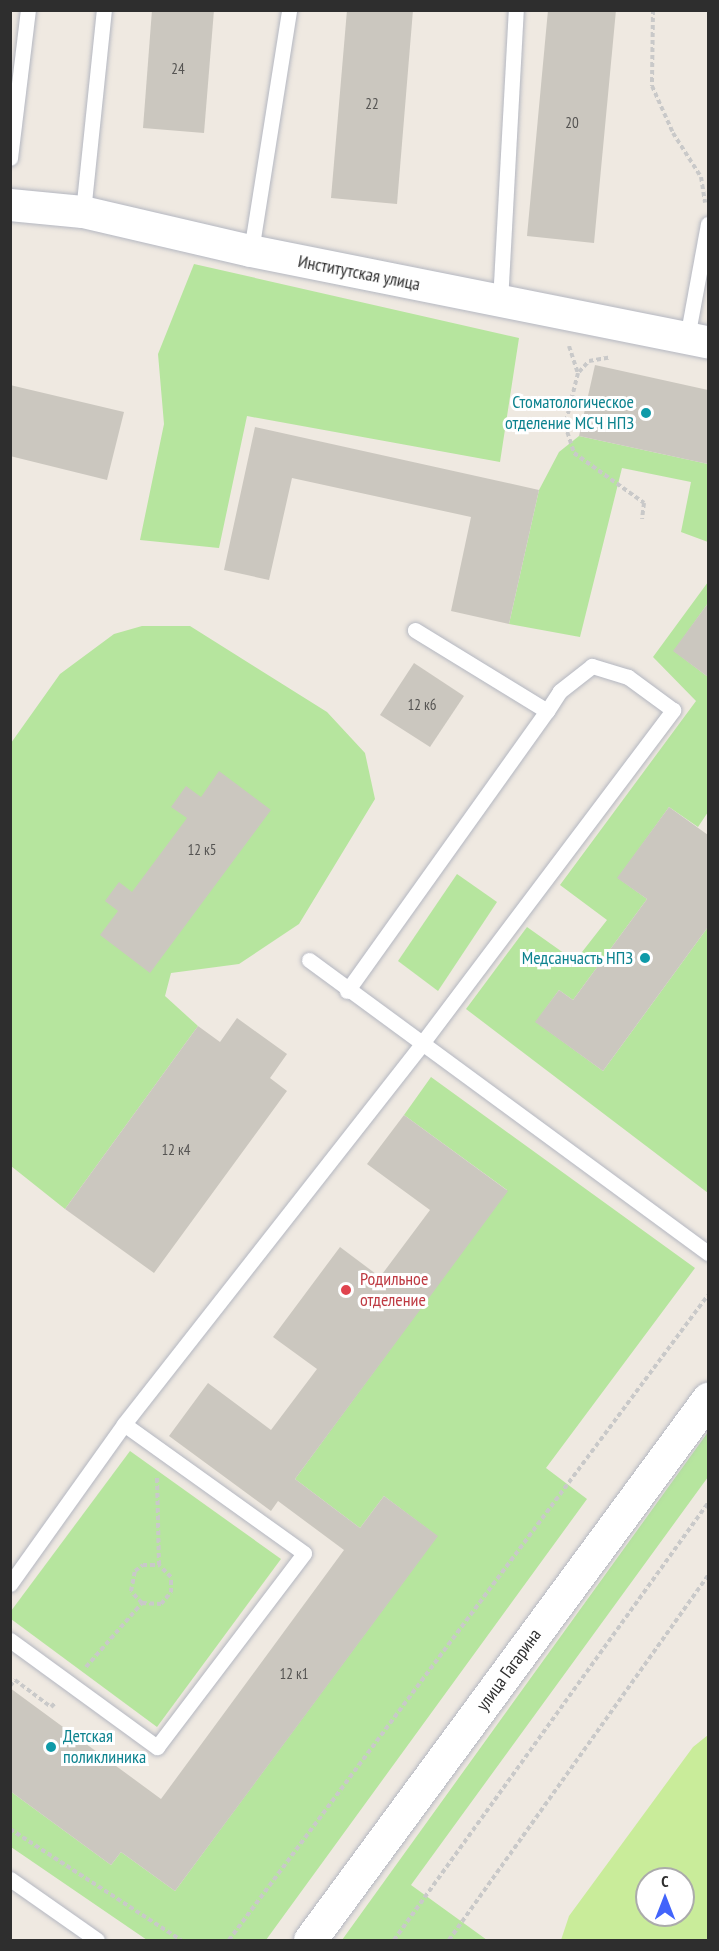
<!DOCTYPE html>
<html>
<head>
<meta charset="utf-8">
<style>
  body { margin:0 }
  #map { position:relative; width:719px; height:1951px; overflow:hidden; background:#efe9e1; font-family:"PT Sans Narrow",sans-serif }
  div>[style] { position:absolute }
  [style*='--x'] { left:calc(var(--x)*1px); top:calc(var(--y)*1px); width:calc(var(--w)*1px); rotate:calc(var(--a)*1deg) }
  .green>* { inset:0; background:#b6e59e }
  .pitch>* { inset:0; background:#c9ec9a }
  .building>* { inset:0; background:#cbc7bf }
  .path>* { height:4px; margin-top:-2px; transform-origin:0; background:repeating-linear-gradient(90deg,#c9c9c9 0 4.5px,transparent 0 7.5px) }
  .roads { filter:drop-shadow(0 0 2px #b4b7c1) drop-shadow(0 0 2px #b4b7c1) }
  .lane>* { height:15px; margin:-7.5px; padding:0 7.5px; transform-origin:7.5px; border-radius:7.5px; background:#fff }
  .street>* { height:32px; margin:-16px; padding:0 16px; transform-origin:16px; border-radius:16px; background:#fff }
  .secondary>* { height:33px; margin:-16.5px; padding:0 16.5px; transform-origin:16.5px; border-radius:16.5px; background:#fff }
  .dots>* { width:16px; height:16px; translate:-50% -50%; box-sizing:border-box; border:3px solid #fff; border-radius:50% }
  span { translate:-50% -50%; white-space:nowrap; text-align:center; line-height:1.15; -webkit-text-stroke:6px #fff; paint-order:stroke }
  .number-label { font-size:15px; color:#555452 }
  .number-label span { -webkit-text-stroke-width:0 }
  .street-label { font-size:18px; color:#2e2e2e }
  .culture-label { font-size:18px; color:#0d838f }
  .right { translate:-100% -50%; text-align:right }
  .left { translate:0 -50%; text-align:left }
  .health-label { font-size:18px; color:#be3a42 }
  .frame { position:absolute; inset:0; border:12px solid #2e2e2e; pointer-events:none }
  .north { position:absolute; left:635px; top:1867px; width:60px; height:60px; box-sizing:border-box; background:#fff; border:2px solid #ababab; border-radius:50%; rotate:0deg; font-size:16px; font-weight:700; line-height:24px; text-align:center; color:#2e2e2e }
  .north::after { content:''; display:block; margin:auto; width:21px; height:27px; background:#4264fb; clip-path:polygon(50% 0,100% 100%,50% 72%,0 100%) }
</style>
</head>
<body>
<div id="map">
  <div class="green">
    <div style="clip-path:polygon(194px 264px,519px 338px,500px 462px,247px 416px,219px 548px,140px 540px,164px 424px,158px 354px)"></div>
    <div style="clip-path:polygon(579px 436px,708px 464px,708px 542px,681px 532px,691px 482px,622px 468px,580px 637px,509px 624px,539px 490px,559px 452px)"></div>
    <div style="clip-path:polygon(708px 582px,708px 603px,674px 651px,708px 677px,708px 812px,698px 827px,669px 807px,618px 878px,647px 899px,573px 1000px,559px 990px,536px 1022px,603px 1071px,708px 927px,708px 1193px,466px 1009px,527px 927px,575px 961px,607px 920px,560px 885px,696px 701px,653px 657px)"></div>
    <div style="clip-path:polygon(142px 626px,190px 626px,327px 712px,365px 753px,375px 799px,299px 924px,239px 964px,171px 973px,165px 996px,198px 1026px,65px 1209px,11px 1166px,11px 743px,60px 674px,114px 634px)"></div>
    <div style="clip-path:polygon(457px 874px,497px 902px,438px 991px,398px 961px)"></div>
    <div style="clip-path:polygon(431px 1077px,695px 1268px,546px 1468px,587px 1499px,266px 1940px,147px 1940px,11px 1847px,10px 1791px,111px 1865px,121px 1852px,175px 1891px,437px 1536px,384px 1496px,360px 1528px,295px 1479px,507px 1190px,404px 1115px)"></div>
    <div style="clip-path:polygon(708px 1432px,708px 1477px,411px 1885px,487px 1940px,342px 1940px)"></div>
    <div style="clip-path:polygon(130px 1451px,281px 1559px,157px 1727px,11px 1619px,11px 1611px)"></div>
  </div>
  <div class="pitch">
    <div style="clip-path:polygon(evenodd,708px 1735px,708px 1940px,561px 1940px,569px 1916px,693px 1747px,708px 1735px,647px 1879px,683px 1879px,683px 1915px,647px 1915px,647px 1879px)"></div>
  </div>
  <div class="building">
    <div style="clip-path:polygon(152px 10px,214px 10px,204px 133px,143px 128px)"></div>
    <div style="clip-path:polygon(347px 10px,413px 10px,397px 204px,331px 198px)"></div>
    <div style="clip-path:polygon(548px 10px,616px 10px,594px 243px,527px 236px)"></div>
    <div style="clip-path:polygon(595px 365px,708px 390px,708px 464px,579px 436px)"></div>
    <div style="clip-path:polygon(10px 385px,124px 412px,107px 480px,10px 456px)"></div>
    <div style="clip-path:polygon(255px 427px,539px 490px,509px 624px,451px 611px,471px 517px,292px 478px,269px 580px,224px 570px)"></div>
    <div style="clip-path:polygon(708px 603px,708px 677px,673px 651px)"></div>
    <div style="clip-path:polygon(414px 663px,464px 696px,430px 747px,380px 715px)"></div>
    <div style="clip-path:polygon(219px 771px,271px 810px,150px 973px,100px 935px,118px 911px,105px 901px,119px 882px,132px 892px,187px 818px,171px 807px,186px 786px,201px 797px)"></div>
    <div style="clip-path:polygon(669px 807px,708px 835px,708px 927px,603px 1071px,535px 1022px,559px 990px,573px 1000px,647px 899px,617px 878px)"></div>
    <div style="clip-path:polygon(237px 1018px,287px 1054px,270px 1078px,287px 1091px,154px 1273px,65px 1209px,198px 1026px,220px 1042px)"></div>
    <div style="clip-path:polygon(404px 1115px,508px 1191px,295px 1479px,360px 1528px,384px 1496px,438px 1536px,175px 1891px,121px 1852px,111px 1865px,10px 1791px,10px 1688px,161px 1799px,344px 1550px,278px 1501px,271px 1511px,169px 1436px,208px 1383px,271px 1430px,317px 1369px,273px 1337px,340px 1247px,380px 1277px,430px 1210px,367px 1164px)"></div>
  </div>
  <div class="path">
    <div style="--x:653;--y:10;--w:76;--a:90.8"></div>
    <div style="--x:652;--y:86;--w:51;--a:65.9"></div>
    <div style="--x:673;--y:133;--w:52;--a:57.5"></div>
    <div style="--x:701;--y:177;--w:26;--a:81"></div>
    <div style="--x:569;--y:346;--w:28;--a:72"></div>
    <div style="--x:578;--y:373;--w:54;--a:104"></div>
    <div style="--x:565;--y:425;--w:29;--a:72"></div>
    <div style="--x:574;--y:453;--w:86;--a:35.5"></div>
    <div style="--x:644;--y:503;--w:16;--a:97"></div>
    <div style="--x:579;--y:372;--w:15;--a:-48"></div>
    <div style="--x:589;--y:361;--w:22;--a:-10"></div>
    <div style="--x:142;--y:1603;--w:19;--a:3"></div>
    <div style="--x:161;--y:1604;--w:16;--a:-50"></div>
    <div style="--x:171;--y:1592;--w:15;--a:-90"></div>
    <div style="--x:171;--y:1577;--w:17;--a:-135"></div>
    <div style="--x:86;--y:1667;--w:85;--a:-48.8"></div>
    <div style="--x:142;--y:1603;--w:16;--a:-133"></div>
    <div style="--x:131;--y:1591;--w:20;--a:-79"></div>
    <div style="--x:135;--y:1571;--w:10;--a:-37"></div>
    <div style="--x:143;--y:1565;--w:16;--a:0"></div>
    <div style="--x:159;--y:1565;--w:90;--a:-91.3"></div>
    <div style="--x:10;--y:1686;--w:8;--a:-50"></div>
    <div style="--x:15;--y:1680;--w:45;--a:36.9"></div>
    <div style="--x:51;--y:1707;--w:7;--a:-45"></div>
    <div style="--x:10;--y:1829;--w:204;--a:33"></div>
    <div style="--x:229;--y:1940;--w:803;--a:-53.4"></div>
    <div style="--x:394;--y:1940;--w:538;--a:-54.3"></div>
    <div style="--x:449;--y:1940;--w:447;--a:-54.6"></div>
  </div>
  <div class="roads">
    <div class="lane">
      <div style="--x:10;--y:158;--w:149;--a:-83.1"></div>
      <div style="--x:83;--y:212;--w:203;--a:-84.1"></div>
      <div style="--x:251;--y:251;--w:244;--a:-81"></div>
      <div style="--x:500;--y:302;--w:292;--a:-86.9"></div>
      <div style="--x:687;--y:338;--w:116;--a:-79.6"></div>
      <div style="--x:309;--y:960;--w:495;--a:36.3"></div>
      <div style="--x:347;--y:991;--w:344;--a:-54.5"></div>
      <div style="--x:10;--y:1584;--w:196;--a:-54.5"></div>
      <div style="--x:124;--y:1424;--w:480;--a:-51.9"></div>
      <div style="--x:420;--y:1046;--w:421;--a:-53"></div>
      <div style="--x:673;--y:710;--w:56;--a:-143.7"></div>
      <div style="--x:628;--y:677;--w:38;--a:-163"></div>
      <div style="--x:592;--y:666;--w:41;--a:142"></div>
      <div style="--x:560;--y:691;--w:24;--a:123"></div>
      <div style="--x:547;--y:711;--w:155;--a:-148.5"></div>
      <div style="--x:10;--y:1640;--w:182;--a:36.1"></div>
      <div style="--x:157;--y:1747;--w:243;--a:-52.8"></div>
      <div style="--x:304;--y:1553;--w:221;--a:-144.4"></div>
      <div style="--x:10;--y:1879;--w:106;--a:35"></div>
    </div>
    <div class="street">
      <div style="--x:10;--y:205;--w:73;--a:5.5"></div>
      <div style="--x:83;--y:212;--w:172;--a:13.1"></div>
      <div style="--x:251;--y:251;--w:466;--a:11.3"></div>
    </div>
    <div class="secondary">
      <div style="--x:310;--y:1940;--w:672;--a:-53.66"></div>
    </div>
  </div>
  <div class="dots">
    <div style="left:646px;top:413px;background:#0f9aa8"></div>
    <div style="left:645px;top:958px;background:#0f9aa8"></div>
    <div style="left:346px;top:1290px;background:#e0444e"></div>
    <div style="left:51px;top:1747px;background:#0f9aa8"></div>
  </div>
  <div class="number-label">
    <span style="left:178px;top:69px">24</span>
    <span style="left:372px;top:104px">22</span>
    <span style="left:572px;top:123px">20</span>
    <span style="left:422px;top:705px">12 к6</span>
    <span style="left:202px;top:850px">12 к5</span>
    <span style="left:176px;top:1150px">12 к4</span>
    <span style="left:294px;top:1674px">12 к1</span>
  </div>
  <div class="street-label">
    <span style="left:359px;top:273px;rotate:11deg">Институтская улица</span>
    <span style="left:509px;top:1670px;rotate:-54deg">улица Гагарина</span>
  </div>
  <div class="culture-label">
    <span class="right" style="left:634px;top:413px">Стоматологическое<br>отделение МСЧ НПЗ</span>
    <span class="right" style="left:633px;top:958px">Медсанчасть НПЗ</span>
    <span class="left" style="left:63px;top:1747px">Детская<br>поликлиника</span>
  </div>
  <div class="health-label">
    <span class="left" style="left:360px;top:1290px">Родильное<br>отделение</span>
  </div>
  <div class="frame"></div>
  <div class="north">С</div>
</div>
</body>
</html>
